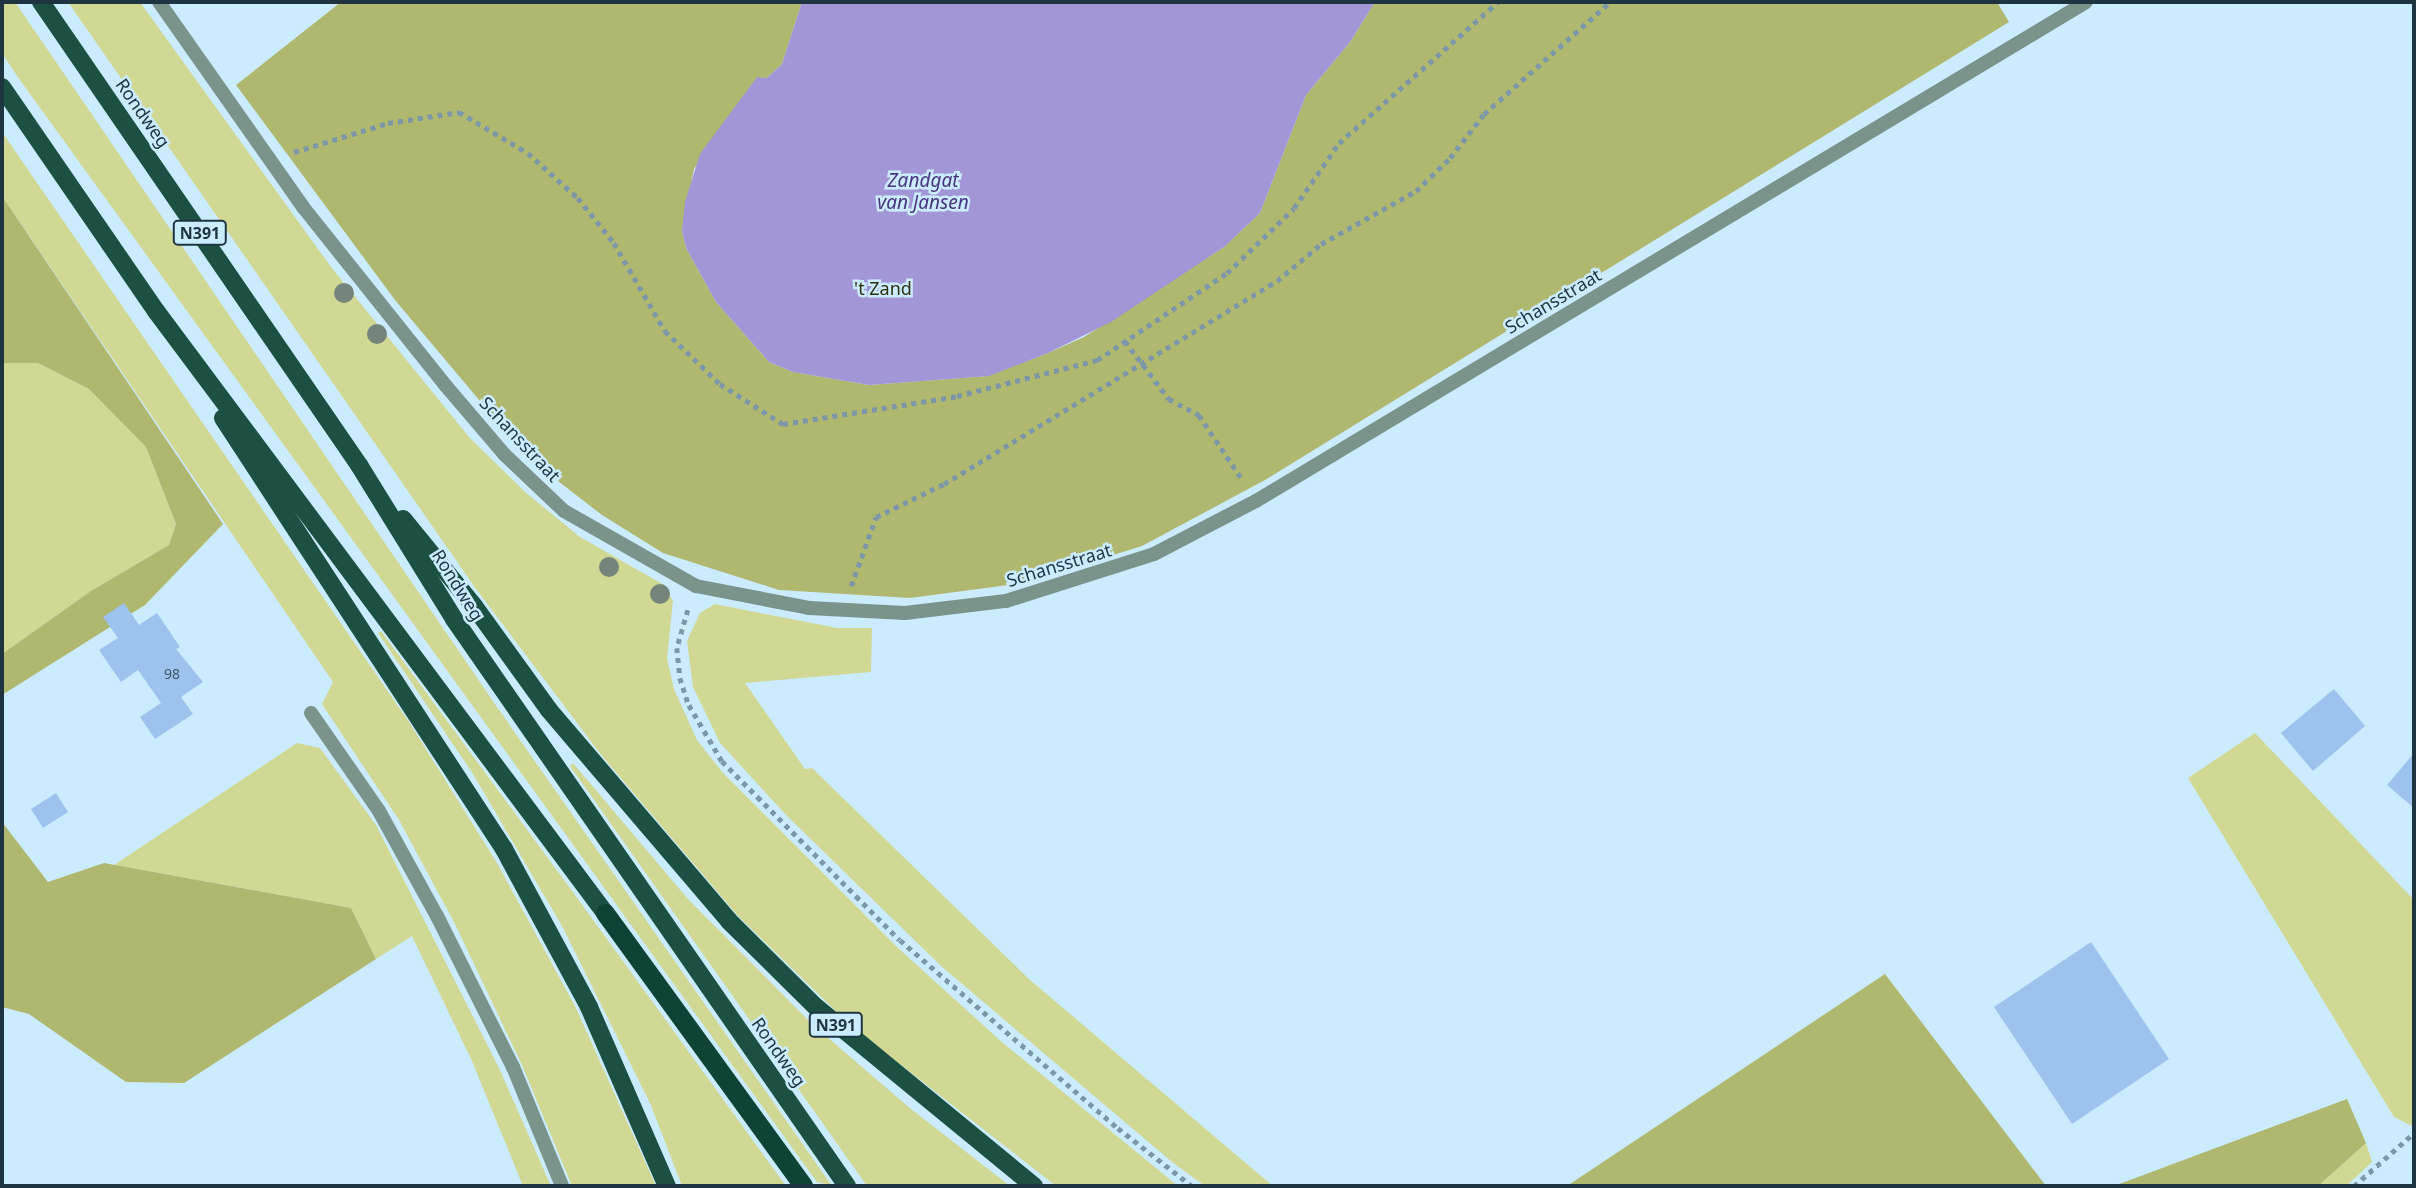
<!DOCTYPE html>
<html>
<head>
<meta charset="utf-8">
<style>
  body { margin:0 }
  #map { position:relative; width:2416px; height:1188px; overflow:hidden; background:#cbecff; font-family:"Noto Sans",sans-serif }
  div>[style] { position:absolute }
  [style*='--x'] { left:calc(var(--x)*1px); top:calc(var(--y)*1px); width:calc(var(--w)*1px); rotate:calc(var(--a)*1deg) }
  .green>* { inset:0; background:#d1d894 }
  .forest>* { inset:0; background:#b0b76e }
  .water>* { inset:0; background:#a296d7 }
  .building>* { inset:0; background:#9dc2ed }
  .path>* { height:4.5px; margin-top:-2.25px; transform-origin:0; background:repeating-linear-gradient(90deg,#7c98a8 0 5px,transparent 0 10px) }
  .service>* { height:14px; margin:-7px; padding:0 7px; transform-origin:7px; border-radius:7px; background:#7a948b }
  .minor>* { height:14px; margin:-7px; padding:0 7px; transform-origin:7px; border-radius:7px; background:#7a948b }
  .primary>* { height:18px; margin:-9px; padding:0 9px; transform-origin:9px; border-radius:9px; background:#1b5042 }
  .trunk>* { height:19px; margin:-9.5px; padding:0 9.5px; transform-origin:9.5px; border-radius:9.5px; background:#0e4436 }
  .trees>* { width:20px; height:20px; margin:-10px; border-radius:50%; background:#75857c }
  span { translate:-50% -50%; white-space:nowrap; text-align:center; line-height:1.15; -webkit-text-stroke:5px #cbecff; paint-order:stroke }
  .number-label { font-size:14px; color:#3e586c }
  .number-label span { -webkit-text-stroke-width:0 }
  .shield-label span { padding:2px 5px; background:#cbecff; border:2px solid; border-radius:5px; -webkit-text-stroke-width:0 }
  .shield-label { font-size:16px; color:#1e3541; font-weight:700 }
  .street-label { font-size:18px; color:#1e3541 }
  .park-label { font-size:18px; color:#2f3111 }
  .water-label { font-size:19px; color:#493481; font-style:italic }
  .frame { position:absolute; inset:0; border:4px solid #1e3541; pointer-events:none }
</style>
</head>
<body>
<div id="map">
  <div class="green">
    <div style="clip-path:polygon(2px 2px,15px 2px,497px 707px,832px 1186px,817px 1182px,17px 76px,2px 53px)"></div>
    <div style="clip-path:polygon(68px 2px,140px 2px,331px 267px,469px 437px,525px 492px,580px 537px,664px 585px,673px 601px,667px 658px,674px 689px,697px 740px,723px 773px,897px 947px,1003px 1043px,1178px 1186px,1056px 1186px,851px 1026px,738px 916px,602px 756px,476px 589px)"></div>
    <div style="clip-path:polygon(2px 132px,409px 722px,497px 863px,575px 1006px,656px 1186px,572px 1186px,522px 1065px,454px 922px,399px 820px,322px 704px,333px 682px,2px 196px)"></div>
    <div style="clip-path:polygon(2px 363px,38px 363px,89px 389px,146px 447px,176px 524px,169px 545px,91px 591px,2px 654px)"></div>
    <div style="clip-path:polygon(715px 604px,837px 628px,872px 628px,871px 672px,745px 683px,805px 769px,812px 768px,1030px 980px,1273px 1186px,1205px 1186px,1172px 1162px,941px 966px,787px 816px,720px 743px,693px 687px,687px 641px,700px 613px)"></div>
    <div style="clip-path:polygon(381px 631px,575px 895px,786px 1186px,682px 1186px,650px 1103px,562px 926px,473px 774px,378px 633px)"></div>
    <div style="clip-path:polygon(2255px 733px,2414px 900px,2412px 1126px,2394px 1117px,2188px 778px)"></div>
    <div style="clip-path:polygon(297px 743px,320px 748px,376px 825px,499px 1068px,551px 1186px,523px 1186px,472px 1061px,412px 936px,376px 959px,351px 908px,114px 865px)"></div>
    <div style="clip-path:polygon(573px 763px,688px 899px,812px 1024px,911px 1109px,1010px 1186px,867px 1186px,570px 766px)"></div>
    <div style="clip-path:polygon(2366px 1143px,2372px 1162px,2355px 1178px,2346px 1186px,2318px 1186px)"></div>
  </div>
  <div class="forest">
    <div style="clip-path:polygon(341px 2px,802px 2px,782px 64px,767px 78px,757px 78px,694px 169px,682px 231px,686px 248px,716px 302px,769px 362px,793px 372px,869px 385px,988px 376px,1048px 353px,1084px 337px,1224px 247px,1260px 213px,1306px 95px,1350px 42px,1375px 2px,1997px 2px,2009px 22px,1265px 480px,1142px 546px,1024px 583px,910px 598px,779px 590px,663px 553px,602px 515px,527px 457px,395px 300px,236px 85px)"></div>
    <div style="clip-path:polygon(2px 196px,223px 524px,145px 605px,2px 695px,2px 654px,91px 591px,169px 545px,176px 524px,146px 447px,89px 389px,38px 363px,2px 363px)"></div>
    <div style="clip-path:polygon(2px 822px,48px 882px,104px 863px,351px 908px,376px 959px,184px 1083px,126px 1082px,29px 1014px,2px 1007px)"></div>
    <div style="clip-path:polygon(1885px 974px,2046px 1186px,1567px 1186px)"></div>
    <div style="clip-path:polygon(2347px 1099px,2366px 1143px,2318px 1186px,2114px 1186px)"></div>
  </div>
  <div class="water">
    <div style="clip-path:polygon(802px 2px,1375px 2px,1350px 42px,1306px 95px,1260px 213px,1224px 247px,1111px 322px,1048px 353px,989px 376px,869px 385px,793px 372px,769px 362px,716px 302px,686px 248px,682px 231px,685px 202px,700px 154px,757px 77px,767px 78px,782px 64px)"></div>
  </div>
  <div class="building">
    <div style="clip-path:polygon(124px 603px,139px 625px,157px 613px,180px 647px,176px 649px,203px 682px,181px 697px,193px 714px,155px 739px,140px 717px,161px 703px,138px 670px,121px 682px,99px 650px,118px 638px,103px 617px)"></div>
    <div style="clip-path:polygon(2334px 689px,2365px 726px,2313px 771px,2281px 733px)"></div>
    <div style="clip-path:polygon(2414px 753px,2414px 808px,2387px 785px)"></div>
    <div style="clip-path:polygon(56px 793px,68px 812px,43px 828px,31px 809px)"></div>
    <div style="clip-path:polygon(2091px 942px,2169px 1059px,2072px 1124px,1994px 1007px)"></div>
  </div>
  <div class="path">
    <div style="--x:294;--y:152;--w:98;--a:-17.1"></div>
    <div style="--x:388;--y:123;--w:72;--a:-8.8"></div>
    <div style="--x:459;--y:112;--w:80;--a:30.7"></div>
    <div style="--x:528;--y:153;--w:67;--a:42"></div>
    <div style="--x:578;--y:198;--w:58;--a:51.3"></div>
    <div style="--x:614;--y:243;--w:102;--a:59.9"></div>
    <div style="--x:665;--y:331;--w:76;--a:43.9"></div>
    <div style="--x:720;--y:384;--w:75;--a:32.4"></div>
    <div style="--x:783;--y:424;--w:176;--a:-9.1"></div>
    <div style="--x:957;--y:396;--w:145;--a:-14.4"></div>
    <div style="--x:1097;--y:360;--w:156;--a:-33.8"></div>
    <div style="--x:1227;--y:273;--w:93;--a:-44.1"></div>
    <div style="--x:1294;--y:208;--w:79;--a:-55.3"></div>
    <div style="--x:1339;--y:143;--w:213;--a:-41.6"></div>
    <div style="--x:1125;--y:341;--w:73;--a:52.8"></div>
    <div style="--x:1169;--y:399;--w:34;--a:28"></div>
    <div style="--x:1199;--y:415;--w:77;--a:56.1"></div>
    <div style="--x:851;--y:586;--w:73;--a:-70.1"></div>
    <div style="--x:876;--y:517;--w:76;--a:-25.9"></div>
    <div style="--x:944;--y:484;--w:390;--a:-31.4"></div>
    <div style="--x:1277;--y:281;--w:57;--a:-40.1"></div>
    <div style="--x:1321;--y:244;--w:109;--a:-29.2"></div>
    <div style="--x:1416;--y:191;--w:47;--a:-44.1"></div>
    <div style="--x:1450;--y:158;--w:56;--a:-52.3"></div>
    <div style="--x:1484;--y:114;--w:169;--a:-41.6"></div>
    <div style="--x:688;--y:610;--w:40;--a:106"></div>
    <div style="--x:677;--y:648;--w:30;--a:84"></div>
    <div style="--x:680;--y:678;--w:28;--a:72"></div>
    <div style="--x:689;--y:705;--w:65;--a:59.5"></div>
    <div style="--x:722;--y:761;--w:252;--a:45.2"></div>
    <div style="--x:900;--y:940;--w:288;--a:40.8"></div>
    <div style="--x:1118;--y:1128;--w:94;--a:38.1"></div>
    <div style="--x:2354;--y:1186;--w:80;--a:-41.5"></div>
  </div>
  <div class="service">
    <div style="--x:311;--y:713;--w:119;--a:55.2"></div>
    <div style="--x:379;--y:811;--w:120;--a:61.1"></div>
    <div style="--x:437;--y:916;--w:169;--a:63.3"></div>
    <div style="--x:513;--y:1067;--w:129;--a:67.6"></div>
  </div>
  <div class="minor">
    <div style="--x:159;--y:2;--w:251;--a:54.9"></div>
    <div style="--x:303;--y:207;--w:229;--a:51.4"></div>
    <div style="--x:446;--y:386;--w:91;--a:49.5"></div>
    <div style="--x:505;--y:455;--w:81;--a:43.5"></div>
    <div style="--x:564;--y:511;--w:152;--a:29.6"></div>
    <div style="--x:696;--y:586;--w:115;--a:11"></div>
    <div style="--x:809;--y:608;--w:96;--a:3"></div>
    <div style="--x:905;--y:613;--w:102;--a:-6.8"></div>
    <div style="--x:1006;--y:601;--w:155;--a:-17.6"></div>
    <div style="--x:1154;--y:554;--w:115;--a:-27.5"></div>
    <div style="--x:1256;--y:501;--w:968;--a:-31.01"></div>
  </div>
  <div class="primary">
    <div style="--x:41;--y:2;--w:562;--a:55.52"></div>
    <div style="--x:359;--y:465;--w:181;--a:58.3"></div>
    <div style="--x:454;--y:619;--w:690;--a:55.27"></div>
    <div style="--x:2;--y:87;--w:272;--a:55.5"></div>
    <div style="--x:156;--y:311;--w:751;--a:53.28"></div>
    <div style="--x:223;--y:418;--w:515;--a:56.9"></div>
    <div style="--x:504;--y:849;--w:179;--a:61.7"></div>
    <div style="--x:589;--y:1007;--w:195;--a:66.5"></div>
    <div style="--x:403;--y:519;--w:112;--a:50.8"></div>
    <div style="--x:474;--y:606;--w:128;--a:54.2"></div>
    <div style="--x:549;--y:710;--w:277;--a:49.5"></div>
    <div style="--x:729;--y:921;--w:122;--a:44.7"></div>
    <div style="--x:816;--y:1007;--w:282;--a:39.4"></div>
  </div>
  <div class="trunk">
    <div style="--x:605;--y:913;--w:337;--a:54"></div>
  </div>
  <div class="trees">
    <div style="left:344px;top:293px"></div>
    <div style="left:377px;top:334px"></div>
    <div style="left:609px;top:567px"></div>
    <div style="left:660px;top:594px"></div>
  </div>
  <div class="number-label">
    <span style="left:172px;top:674px">98</span>
  </div>
  <div class="shield-label">
    <span style="left:200px;top:233px">N391</span>
    <span style="left:836px;top:1025px">N391</span>
  </div>
  <div class="street-label">
    <span style="left:143px;top:113px;rotate:55deg">Rondweg</span>
    <span style="left:1553px;top:301px;rotate:-31deg">Schansstraat</span>
    <span style="left:520px;top:439px;rotate:47deg">Schansstraat</span>
    <span style="left:1059px;top:565px;rotate:-17deg">Schansstraat</span>
    <span style="left:458px;top:585px;rotate:58deg">Rondweg</span>
    <span style="left:779px;top:1052px;rotate:55deg">Rondweg</span>
  </div>
  <div class="park-label">
    <span style="left:883px;top:288px">'t Zand</span>
  </div>
  <div class="water-label">
    <span style="left:923px;top:192px">Zandgat<br>van Jansen</span>
  </div>
  <div class="frame"></div>
</div>
</body>
</html>
